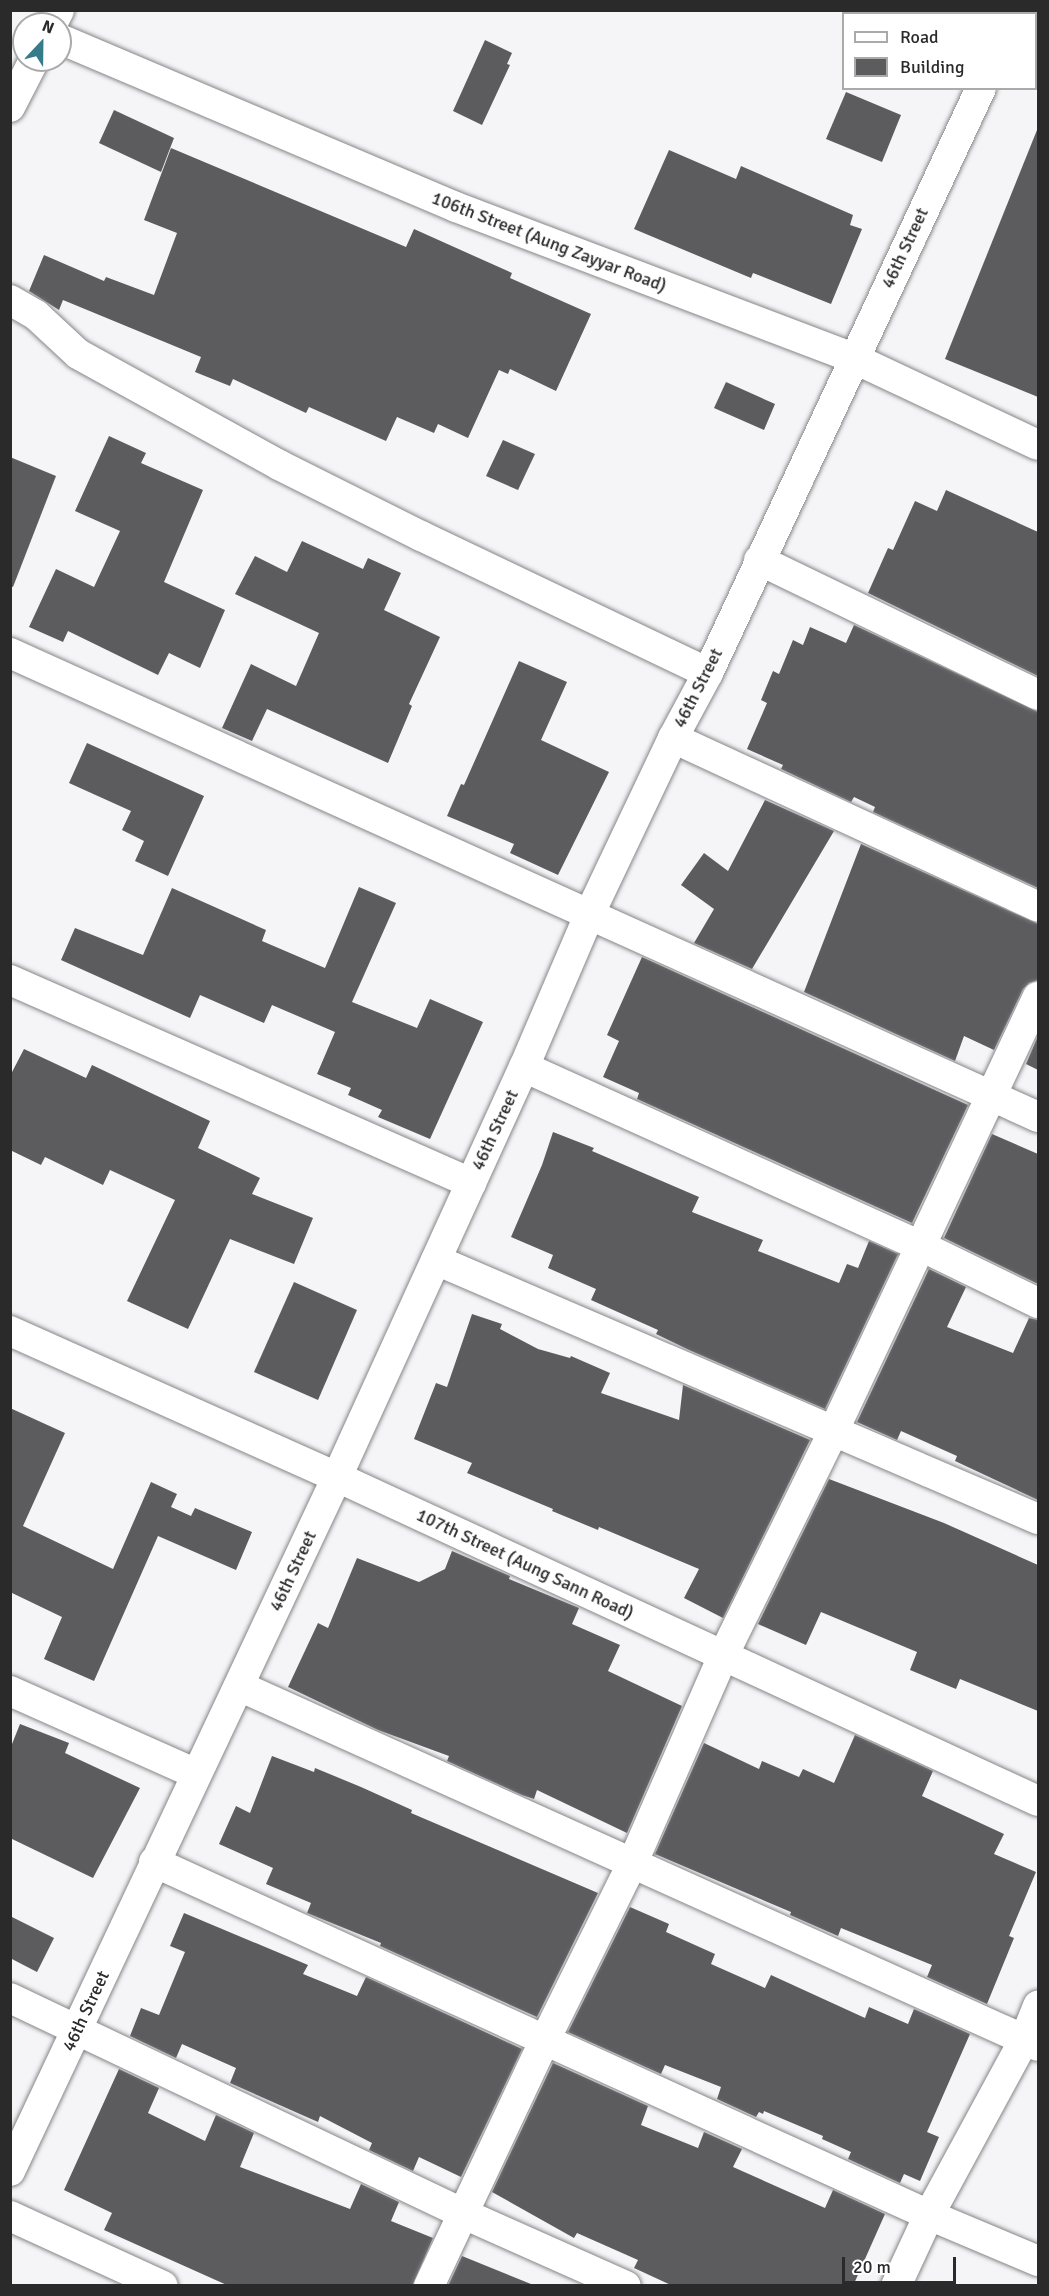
<!DOCTYPE html>
<html>
<head>
<meta charset="utf-8">
<style>
  body { margin:0 }
  #map { position:relative; width:1049px; height:2296px; overflow:hidden; background:#f5f5f8; font-family:Signika,sans-serif }
  div>[style] { position:absolute }
  [style*='--x'] { left:calc(var(--x)*1px); top:calc(var(--y)*1px); width:calc(var(--w)*1px); rotate:calc(var(--a)*1deg) }
  .building>* { inset:0; background:#5c5c5f }
  .roads { filter:drop-shadow(0 0 2px #868688) drop-shadow(0 0 2px #868688) }
  .street>* { height:30px; margin:-15px; padding:0 15px; transform-origin:15px; border-radius:15px; background:#fff }
  span { translate:-50% -50%; white-space:nowrap; text-align:center; line-height:1.15; -webkit-text-stroke:6px #fff; paint-order:stroke }
  .street-label { font-size:18px; color:#2a2a2b }
  .frame { position:absolute; inset:0; border:12px solid #2a2a2b; pointer-events:none }
  .legend { position:absolute; left:842px; top:12px; width:195px; height:78px; box-sizing:border-box; background:#fff; border:2px solid #aaa; margin:0; padding:8px 10px; list-style:none; font-size:18px; color:#2a2a2b }
  .legend li { display:flex; align-items:center; gap:12px; height:30px }
  .legend b { width:30px; border:2px solid #aaa }
  .north { position:absolute; left:12px; top:12px; width:60px; height:60px; box-sizing:border-box; background:#fff; border:2px solid #aaa; border-radius:50%; rotate:22deg; font-size:16px; font-weight:700; line-height:24px; text-align:center; color:#2a2a2b }
  .north::after { content:''; display:block; margin:auto; width:21px; height:27px; background:#367b89; clip-path:polygon(50% 0,100% 100%,50% 72%,0 100%) }
  .scale { position:absolute; left:842px; top:2257px; width:114px; height:27px; box-sizing:border-box; border:3px solid #2a2a2b; border-top:0; padding-left:8px; font-size:18px; line-height:21px; white-space:nowrap; color:#2a2a2b; -webkit-text-stroke:4px #fff; paint-order:stroke }
</style>
</head>
<body>
<div id="map">
  <div class="building">
    <div style="clip-path:polygon(485px 40px,512px 53px,507px 64px,510px 65px,482px 125px,453px 111px)"></div>
    <div style="clip-path:polygon(846px 92px,901px 115px,882px 162px,826px 139px)"></div>
    <div style="clip-path:polygon(114px 110px,174px 138px,161px 172px,99px 143px)"></div>
    <div style="clip-path:polygon(1037px 130px,1038px 130px,1038px 397px,945px 359px)"></div>
    <div style="clip-path:polygon(171px 148px,406px 247px,414px 229px,512px 273px,510px 278px,591px 314px,556px 391px,510px 369px,508px 374px,499px 370px,468px 438px,438px 424px,434px 433px,397px 417px,386px 441px,309px 407px,306px 413px,233px 379px,230px 386px,195px 372px,201px 357px,63px 300px,59px 310px,29px 291px,44px 255px,104px 281px,106px 277px,154px 295px,177px 233px,144px 220px)"></div>
    <div style="clip-path:polygon(669px 150px,736px 179px,741px 166px,853px 215px,850px 225px,862px 229px,831px 304px,753px 273px,751px 278px,634px 229px)"></div>
    <div style="clip-path:polygon(726px 382px,775px 404px,764px 430px,714px 408px)"></div>
    <div style="clip-path:polygon(109px 436px,146px 453px,141px 463px,203px 490px,164px 582px,225px 610px,200px 668px,169px 653px,158px 675px,68px 631px,63px 642px,29px 627px,56px 569px,94px 587px,120px 531px,75px 511px)"></div>
    <div style="clip-path:polygon(503px 440px,535px 454px,518px 490px,486px 476px)"></div>
    <div style="clip-path:polygon(10px 457px,56px 476px,13px 587px,10px 586px)"></div>
    <div style="clip-path:polygon(946px 490px,1038px 532px,1038px 676px,868px 593px,888px 548px,893px 550px,915px 501px,937px 511px)"></div>
    <div style="clip-path:polygon(302px 541px,363px 569px,368px 558px,401px 573px,384px 610px,440px 637px,409px 704px,412px 706px,388px 763px,267px 709px,252px 741px,222px 728px,251px 664px,296px 686px,319px 633px,235px 594px,255px 556px,287px 572px)"></div>
    <div style="clip-path:polygon(854px 625px,1038px 712px,1038px 888px,873px 812px,875px 807px,854px 797px,851px 802px,781px 769px,783px 765px,747px 749px,767px 703px,761px 700px,773px 671px,779px 674px,793px 640px,803px 645px,810px 627px,846px 643px)"></div>
    <div style="clip-path:polygon(519px 661px,567px 682px,541px 740px,609px 772px,558px 875px,510px 853px,514px 844px,447px 816px,461px 784px,464px 785px)"></div>
    <div style="clip-path:polygon(87px 743px,204px 796px,168px 876px,135px 861px,144px 841px,122px 830px,131px 811px,69px 783px)"></div>
    <div style="clip-path:polygon(765px 800px,834px 831px,752px 969px,694px 943px,714px 909px,681px 885px,704px 853px,728px 871px)"></div>
    <div style="clip-path:polygon(861px 844px,1038px 924px,1038px 980px,1029px 983px,1023px 989px,994px 1050px,964px 1036px,955px 1061px,804px 992px)"></div>
    <div style="clip-path:polygon(359px 887px,396px 903px,352px 1002px,417px 1028px,430px 999px,483px 1022px,430px 1139px,378px 1117px,382px 1110px,348px 1095px,351px 1088px,317px 1074px,335px 1032px,272px 1005px,264px 1023px,200px 995px,190px 1018px,61px 960px,75px 928px,143px 955px,172px 888px,266px 930px,262px 941px,325px 968px)"></div>
    <div style="clip-path:polygon(642px 957px,968px 1105px,912px 1223px,637px 1099px,639px 1093px,603px 1077px,619px 1041px,607px 1035px)"></div>
    <div style="clip-path:polygon(1038px 1036px,1038px 1070px,1026px 1064px)"></div>
    <div style="clip-path:polygon(24px 1049px,86px 1078px,92px 1065px,210px 1121px,198px 1148px,260px 1178px,252px 1194px,313px 1218px,294px 1264px,230px 1239px,188px 1329px,127px 1301px,175px 1200px,110px 1170px,103px 1185px,45px 1157px,41px 1165px,10px 1150px,10px 1076px)"></div>
    <div style="clip-path:polygon(553px 1132px,594px 1148px,592px 1151px,699px 1197px,692px 1212px,763px 1240px,758px 1251px,839px 1283px,847px 1264px,858px 1268px,869px 1241px,898px 1254px,825px 1409px,689px 1350px,656px 1334px,658px 1330px,591px 1300px,596px 1289px,548px 1268px,553px 1255px,511px 1237px,542px 1165px)"></div>
    <div style="clip-path:polygon(992px 1134px,1038px 1154px,1038px 1284px,944px 1238px)"></div>
    <div style="clip-path:polygon(929px 1269px,966px 1287px,947px 1327px,1013px 1353px,1029px 1318px,1038px 1320px,1038px 1500px,955px 1461px,957px 1456px,901px 1431px,897px 1440px,857px 1422px)"></div>
    <div style="clip-path:polygon(294px 1282px,357px 1310px,318px 1400px,254px 1372px)"></div>
    <div style="clip-path:polygon(472px 1314px,502px 1324px,500px 1329px,538px 1349px,570px 1358px,571px 1356px,610px 1373px,601px 1393px,679px 1420px,683px 1385px,810px 1440px,723px 1618px,684px 1598px,699px 1569px,599px 1527px,598px 1530px,552px 1511px,553px 1509px,467px 1473px,472px 1463px,414px 1439px,436px 1383px,447px 1387px)"></div>
    <div style="clip-path:polygon(10px 1408px,65px 1433px,23px 1526px,113px 1569px,151px 1482px,177px 1494px,171px 1507px,191px 1516px,195px 1508px,252px 1532px,236px 1570px,158px 1536px,94px 1681px,44px 1659px,62px 1617px,10px 1592px)"></div>
    <div style="clip-path:polygon(829px 1479px,944px 1523px,1038px 1565px,1038px 1711px,960px 1679px,956px 1689px,910px 1670px,917px 1652px,821px 1612px,806px 1645px,758px 1624px)"></div>
    <div style="clip-path:polygon(452px 1551px,510px 1576px,509px 1579px,579px 1608px,572px 1624px,620px 1645px,608px 1671px,682px 1706px,627px 1833px,537px 1790px,534px 1799px,522px 1795px,447px 1761px,449px 1756px,378px 1730px,288px 1687px,318px 1623px,328px 1628px,357px 1558px,419px 1582px,445px 1569px)"></div>
    <div style="clip-path:polygon(20px 1724px,69px 1743px,65px 1753px,140px 1788px,93px 1878px,10px 1838px,10px 1749px)"></div>
    <div style="clip-path:polygon(855px 1735px,933px 1771px,922px 1796px,1004px 1834px,994px 1854px,1036px 1872px,1009px 1936px,1014px 1938px,987px 2004px,927px 1977px,932px 1965px,841px 1928px,838px 1936px,790px 1915px,791px 1912px,655px 1854px,704px 1743px,759px 1769px,762px 1761px,799px 1777px,803px 1769px,834px 1783px)"></div>
    <div style="clip-path:polygon(272px 1756px,314px 1772px,315px 1768px,361px 1787px,412px 1810px,411px 1813px,598px 1893px,537px 2017px,380px 1946px,381px 1943px,307px 1913px,311px 1903px,266px 1884px,273px 1868px,219px 1844px,236px 1806px,250px 1813px)"></div>
    <div style="clip-path:polygon(630px 1907px,669px 1924px,666px 1932px,715px 1954px,711px 1964px,765px 1988px,771px 1975px,865px 2018px,869px 2007px,908px 2024px,914px 2009px,970px 2034px,927px 2132px,939px 2137px,920px 2181px,904px 2174px,900px 2183px,848px 2159px,851px 2152px,822px 2139px,823px 2136px,764px 2111px,763px 2114px,759px 2112px,756px 2117px,717px 2099px,721px 2087px,665px 2065px,661px 2074px,568px 2032px)"></div>
    <div style="clip-path:polygon(184px 1913px,308px 1965px,303px 1974px,357px 1996px,366px 1977px,522px 2049px,461px 2177px,419px 2157px,413px 2171px,369px 2150px,372px 2143px,320px 2116px,318px 2122px,230px 2083px,236px 2068px,182px 2044px,176px 2058px,130px 2036px,141px 2008px,159px 2015px,185px 1952px,170px 1946px)"></div>
    <div style="clip-path:polygon(10px 1916px,54px 1938px,37px 1972px,10px 1958px)"></div>
    <div style="clip-path:polygon(553px 2063px,648px 2106px,641px 2125px,698px 2148px,704px 2132px,742px 2149px,733px 2167px,825px 2208px,833px 2190px,885px 2214px,853px 2286px,673px 2286px,634px 2268px,638px 2260px,577px 2233px,574px 2238px,492px 2192px)"></div>
    <div style="clip-path:polygon(119px 2069px,159px 2088px,148px 2113px,205px 2141px,216px 2115px,254px 2133px,240px 2167px,350px 2209px,361px 2184px,399px 2202px,391px 2221px,433px 2238px,412px 2286px,229px 2286px,104px 2230px,112px 2213px,64px 2190px)"></div>
    <div style="clip-path:polygon(462px 2256px,531px 2284px,530px 2286px,448px 2286px)"></div>
  </div>
  <div class="roads">
    <div class="street">
      <div style="--x:1016;--y:14;--w:4;--a:-76"></div>
      <div style="--x:52;--y:24;--w:16;--a:-63"></div>
      <div style="--x:60;--y:39;--w:430;--a:23"></div>
      <div style="--x:456;--y:207;--w:425;--a:20.8"></div>
      <div style="--x:853;--y:358;--w:204;--a:25.2"></div>
      <div style="--x:10;--y:107;--w:53;--a:-62.9"></div>
      <div style="--x:10;--y:300;--w:30;--a:30"></div>
      <div style="--x:36;--y:315;--w:57;--a:42.9"></div>
      <div style="--x:78;--y:354;--w:230;--a:28.9"></div>
      <div style="--x:279;--y:465;--w:159;--a:26.6"></div>
      <div style="--x:421;--y:536;--w:318;--a:25.5"></div>
      <div style="--x:759;--y:560;--w:310;--a:25.8"></div>
      <div style="--x:10;--y:653;--w:1128;--a:24.29"></div>
      <div style="--x:673;--y:738;--w:402;--a:24.8"></div>
      <div style="--x:10;--y:980;--w:504;--a:23.77"></div>
      <div style="--x:524;--y:1067;--w:435;--a:24.3"></div>
      <div style="--x:921;--y:1246;--w:130;--a:26"></div>
      <div style="--x:436;--y:1260;--w:655;--a:23.28"></div>
      <div style="--x:10;--y:1331;--w:358;--a:24.1"></div>
      <div style="--x:337;--y:1477;--w:772;--a:24.81"></div>
      <div style="--x:239;--y:1686;--w:876;--a:24.25"></div>
      <div style="--x:10;--y:1691;--w:204;--a:24"></div>
      <div style="--x:154;--y:1862;--w:852;--a:24.49"></div>
      <div style="--x:929;--y:2215;--w:118;--a:22.9"></div>
      <div style="--x:10;--y:1998;--w:503;--a:25.44"></div>
      <div style="--x:464;--y:2214;--w:177;--a:24"></div>
      <div style="--x:10;--y:2171;--w:767;--a:-64.77"></div>
      <div style="--x:337;--y:1477;--w:451;--a:-65.5"></div>
      <div style="--x:524;--y:1067;--w:168;--a:-66.8"></div>
      <div style="--x:590;--y:913;--w:194;--a:-64.6"></div>
      <div style="--x:673;--y:738;--w:74;--a:-61.7"></div>
      <div style="--x:708;--y:673;--w:646;--a:-64.98"></div>
      <div style="--x:10;--y:2216;--w:168;--a:24.6"></div>
      <div style="--x:429;--y:2286;--w:272;--a:-64.8"></div>
      <div style="--x:545;--y:2040;--w:199;--a:-63.7"></div>
      <div style="--x:633;--y:1862;--w:225;--a:-66.4"></div>
      <div style="--x:723;--y:1656;--w:250;--a:-63.8"></div>
      <div style="--x:833;--y:1432;--w:481;--a:-64.8"></div>
      <div style="--x:896;--y:2286;--w:78;--a:-65.1"></div>
      <div style="--x:929;--y:2215;--w:201;--a:-61.5"></div>
      <div style="--x:1025;--y:2038;--w:35;--a:-68"></div>
    </div>
  </div>
  <div class="street-label">
    <span style="left:549px;top:242px;rotate:21deg">106th Street (Aung Zayyar Road)</span>
    <span style="left:905px;top:248px;rotate:-65deg">46th Street</span>
    <span style="left:698px;top:688px;rotate:-63deg">46th Street</span>
    <span style="left:495px;top:1130px;rotate:-65deg">46th Street</span>
    <span style="left:525px;top:1564px;rotate:25deg">107th Street (Aung Sann Road)</span>
    <span style="left:293px;top:1571px;rotate:-65deg">46th Street</span>
    <span style="left:86px;top:2011px;rotate:-65deg">46th Street</span>
  </div>
  <div class="frame"></div>
  <ul class="legend">
  <li><b style="height:8px;background:#fff"></b>Road</li>
  <li><b style="height:16px;background:#5c5c5f"></b>Building</li>
  </ul>
  <div class="north">N</div>
  <div class="scale">20 m</div>
</div>
</body>
</html>
